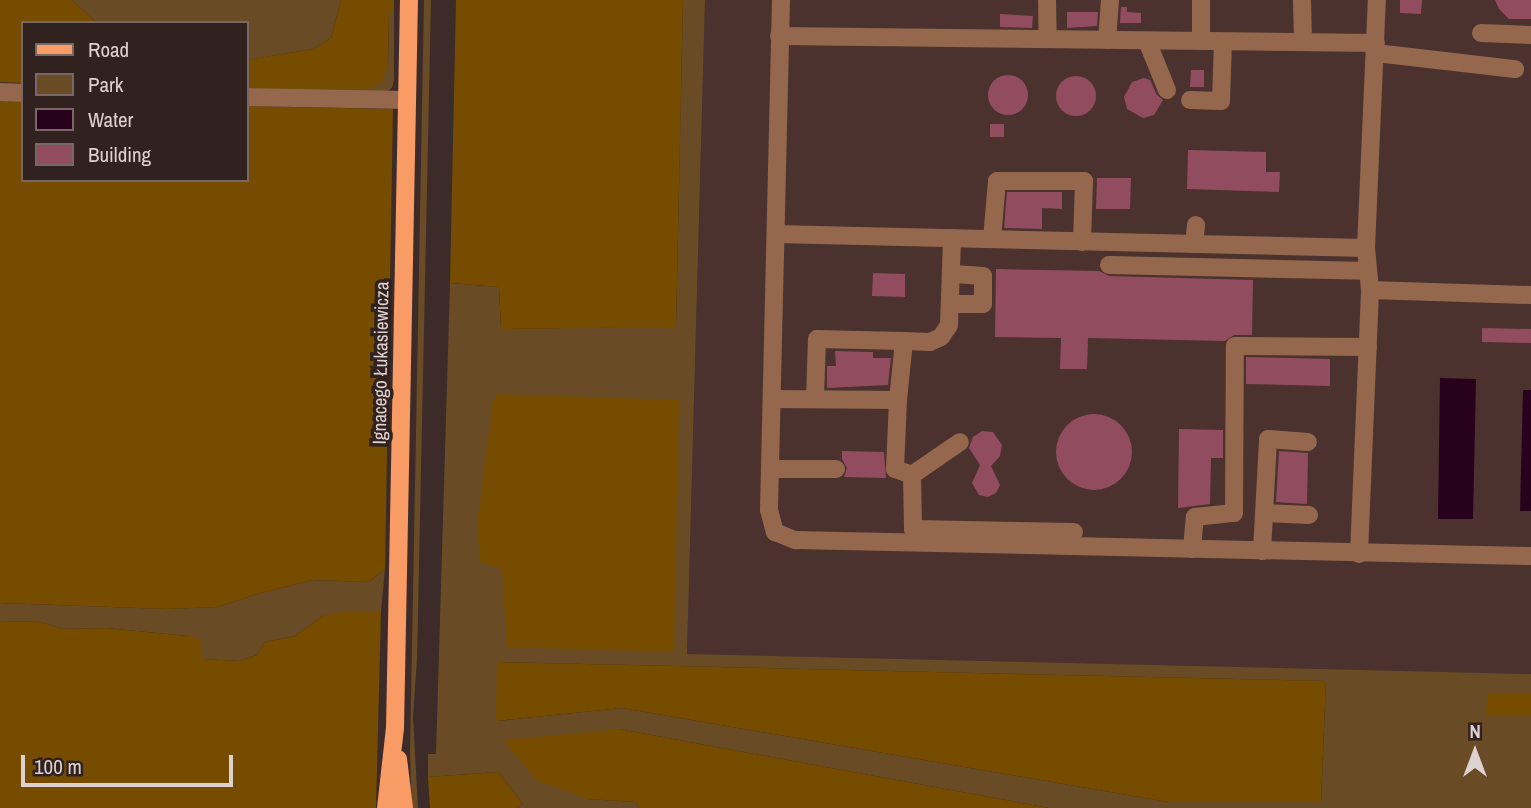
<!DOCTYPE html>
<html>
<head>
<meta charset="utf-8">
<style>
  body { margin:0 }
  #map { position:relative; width:1531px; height:808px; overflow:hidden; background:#3d2b29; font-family:"Archivo Narrow",sans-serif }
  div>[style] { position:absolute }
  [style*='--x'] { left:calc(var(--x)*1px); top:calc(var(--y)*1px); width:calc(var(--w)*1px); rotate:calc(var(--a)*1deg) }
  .built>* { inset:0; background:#4b322f }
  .green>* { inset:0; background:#694c25 }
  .forest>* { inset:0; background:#764c01 }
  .water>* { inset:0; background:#28021d }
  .building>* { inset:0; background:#924c5f }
  .round { border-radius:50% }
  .minor>* { height:18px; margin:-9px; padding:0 9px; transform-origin:9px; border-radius:9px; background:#95674d }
  .major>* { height:18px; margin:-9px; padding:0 9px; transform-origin:9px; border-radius:9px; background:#f89b64 }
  span { translate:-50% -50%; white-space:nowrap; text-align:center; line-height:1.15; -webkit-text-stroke:7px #32221f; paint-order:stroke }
  .street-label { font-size:19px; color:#ded2d1 }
  .legend { position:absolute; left:21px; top:21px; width:228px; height:161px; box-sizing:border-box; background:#32221f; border:2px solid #776866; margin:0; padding:9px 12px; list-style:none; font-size:21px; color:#ded2d1 }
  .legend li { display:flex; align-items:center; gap:14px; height:35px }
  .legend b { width:35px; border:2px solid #776866 }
  .north { position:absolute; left:1440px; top:717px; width:70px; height:70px; -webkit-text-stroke:5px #32221f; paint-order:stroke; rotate:0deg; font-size:19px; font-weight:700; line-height:28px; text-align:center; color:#ded2d1 }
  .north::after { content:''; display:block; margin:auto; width:24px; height:32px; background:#ded2d1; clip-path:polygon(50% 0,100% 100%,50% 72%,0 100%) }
  .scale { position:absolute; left:21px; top:755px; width:212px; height:32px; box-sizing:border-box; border:4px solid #ded2d1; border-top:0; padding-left:9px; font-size:21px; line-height:24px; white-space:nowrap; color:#ded2d1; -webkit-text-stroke:5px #32221f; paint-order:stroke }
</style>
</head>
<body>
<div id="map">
  <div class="built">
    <div style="clip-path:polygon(705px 0,1531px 0,1531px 674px,687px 654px)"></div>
  </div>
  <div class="green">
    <div style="clip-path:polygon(72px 0,341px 0,331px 38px,313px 49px,248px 60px,247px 23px,97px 23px)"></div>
    <div style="clip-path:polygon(424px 0,431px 0,417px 659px,413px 717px,418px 808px,412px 808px,410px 756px)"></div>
    <div style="clip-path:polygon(evenodd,683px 0,705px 0,687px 654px,1531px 674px,1531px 808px,1049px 808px,619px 729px,587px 799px,636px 802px,639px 808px,517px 808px,523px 804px,498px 772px,428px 777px,428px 754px,436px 754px,450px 283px,499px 287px,501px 329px,676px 326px,683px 0,497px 662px,1326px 681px,1321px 802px,1168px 802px,622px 708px,497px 721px,497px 662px)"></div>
    <div style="clip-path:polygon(394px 10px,394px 80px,392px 88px,386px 92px,247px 94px,247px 88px,373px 88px,388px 66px,389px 12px)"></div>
    <div style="clip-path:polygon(385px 569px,381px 611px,324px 615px,295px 636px,265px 642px,257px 655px,240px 661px,202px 659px,188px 636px,106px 628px,63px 629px,40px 622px,0 621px,0 603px,166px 609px,218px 607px,257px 594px,313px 580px,369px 582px)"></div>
  </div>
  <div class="forest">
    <div style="clip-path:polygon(0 0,72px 0,97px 23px,23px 23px,23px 83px,0 82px)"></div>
    <div style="clip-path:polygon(341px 0,394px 0,394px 10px,389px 13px,388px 66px,381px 82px,373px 88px,352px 90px,247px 88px,247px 60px,313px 49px,331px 38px)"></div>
    <div style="clip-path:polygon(456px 0,683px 0,676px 327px,501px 329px,499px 287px,450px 283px)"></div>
    <div style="clip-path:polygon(0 101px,23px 101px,23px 180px,247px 180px,247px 106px,393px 109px,385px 569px,369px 582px,313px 580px,257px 594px,218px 607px,166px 609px,0 603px)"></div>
    <div style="clip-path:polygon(498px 394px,679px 400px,674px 652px,507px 647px,502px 569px,479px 562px,478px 517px,493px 401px)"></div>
    <div style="clip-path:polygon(350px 611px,381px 611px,376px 808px,0 808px,0 621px,40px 622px,63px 629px,106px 628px,188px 636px,200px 639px,203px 659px,240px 661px,257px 655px,265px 642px,295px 636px,324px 615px)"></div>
    <div style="clip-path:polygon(497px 662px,1326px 681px,1321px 802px,1168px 802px,622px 708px,496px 721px)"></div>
    <div style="clip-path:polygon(1487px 694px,1531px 694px,1531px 716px,1486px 716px)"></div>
    <div style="clip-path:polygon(619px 729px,1049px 808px,639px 808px,636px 802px,587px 799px,536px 780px,503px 740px)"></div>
    <div style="clip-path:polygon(498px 772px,523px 804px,517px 808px,430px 808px,428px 777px)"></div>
  </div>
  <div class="water">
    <div style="clip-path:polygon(1440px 378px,1476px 379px,1473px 519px,1438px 519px)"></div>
    <div style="clip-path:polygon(1523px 390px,1531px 390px,1531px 511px,1520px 511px)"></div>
  </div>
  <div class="building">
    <div style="clip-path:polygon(1400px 0,1422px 0,1421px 14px,1400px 13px)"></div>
    <div style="clip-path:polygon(1495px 0,1531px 0,1531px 19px,1509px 19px,1499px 9px)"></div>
    <div style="clip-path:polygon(1121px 7px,1127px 7px,1127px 12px,1141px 13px,1141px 23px,1120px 23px)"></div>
    <div style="clip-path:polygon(1067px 12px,1098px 12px,1097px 26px,1067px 28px)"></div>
    <div style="clip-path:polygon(1000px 14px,1033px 16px,1032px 28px,1000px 27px)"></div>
    <div style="clip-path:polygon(1191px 70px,1204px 70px,1204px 87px,1190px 87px)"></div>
    <div class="round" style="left:988px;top:75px;width:40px;height:40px"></div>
    <div class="round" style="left:1056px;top:76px;width:40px;height:40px"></div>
    <div style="clip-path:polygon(1144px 78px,1150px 80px,1157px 95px,1163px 100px,1154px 115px,1143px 118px,1127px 109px,1124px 97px,1132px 82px)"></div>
    <div style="clip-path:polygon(990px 124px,1004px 124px,1004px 137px,990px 137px)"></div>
    <div style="clip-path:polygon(1188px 150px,1266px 152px,1266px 172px,1280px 172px,1279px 192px,1187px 189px)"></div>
    <div style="clip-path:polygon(1097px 178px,1131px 178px,1130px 209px,1096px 209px)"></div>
    <div style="clip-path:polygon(1007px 192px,1062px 192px,1062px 209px,1042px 208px,1042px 229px,1004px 228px)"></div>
    <div style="clip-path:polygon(996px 269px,1099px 271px,1109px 276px,1253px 280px,1252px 335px,1234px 335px,1225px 341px,1088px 338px,1087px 369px,1060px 369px,1061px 338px,995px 337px)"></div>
    <div style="clip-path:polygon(873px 273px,905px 274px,905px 297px,872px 296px)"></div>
    <div style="clip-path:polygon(1482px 328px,1531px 329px,1531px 343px,1482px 342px)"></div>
    <div style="clip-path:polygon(835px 351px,873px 352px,873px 358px,891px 358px,888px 385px,827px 388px,827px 366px,836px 366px)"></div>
    <div style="clip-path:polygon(1246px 357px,1330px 359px,1330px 386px,1246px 384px)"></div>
    <div class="round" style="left:1056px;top:414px;width:76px;height:76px"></div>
    <div style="clip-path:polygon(1179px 429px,1223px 430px,1223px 458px,1211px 458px,1210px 504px,1178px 508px)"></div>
    <div style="clip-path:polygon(982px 431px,993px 432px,1002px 445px,1000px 456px,991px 466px,1000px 485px,996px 493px,988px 497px,979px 495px,972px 483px,980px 465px,969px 448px,973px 437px)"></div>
    <div style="clip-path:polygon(842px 451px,884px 452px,886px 478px,844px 477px,847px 468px,842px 459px)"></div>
    <div style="clip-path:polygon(1279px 451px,1308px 453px,1307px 504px,1276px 502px)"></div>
  </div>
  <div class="minor">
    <div style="--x:781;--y:0;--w:510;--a:91.35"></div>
    <div style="--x:769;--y:510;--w:23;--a:75"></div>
    <div style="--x:775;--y:532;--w:22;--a:22"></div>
    <div style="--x:795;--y:540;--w:736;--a:1.25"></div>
    <div style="--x:1047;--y:0;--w:39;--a:89"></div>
    <div style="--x:1302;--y:0;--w:42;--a:88.6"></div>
    <div style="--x:1481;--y:33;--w:50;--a:2.3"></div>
    <div style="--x:779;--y:36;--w:597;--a:0.67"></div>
    <div style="--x:1107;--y:40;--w:40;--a:-85.7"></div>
    <div style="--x:1147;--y:41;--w:53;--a:67.8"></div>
    <div style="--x:1201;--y:41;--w:41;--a:-90"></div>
    <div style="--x:1376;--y:53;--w:140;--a:6.6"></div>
    <div style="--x:0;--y:92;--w:23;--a:2"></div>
    <div style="--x:247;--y:97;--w:160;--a:1.1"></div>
    <div style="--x:1190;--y:100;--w:31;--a:2"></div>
    <div style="--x:1221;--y:101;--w:59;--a:-88.1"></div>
    <div style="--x:776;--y:234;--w:590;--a:1.36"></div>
    <div style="--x:992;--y:239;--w:58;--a:-85.1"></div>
    <div style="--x:997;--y:181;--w:87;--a:0"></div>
    <div style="--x:1084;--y:181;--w:61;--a:91.9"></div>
    <div style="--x:1194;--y:244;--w:19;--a:-84"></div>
    <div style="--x:1109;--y:265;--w:259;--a:1.3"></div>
    <div style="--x:1370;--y:290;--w:161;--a:1.8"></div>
    <div style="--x:950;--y:304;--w:33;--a:0"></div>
    <div style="--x:983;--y:304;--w:28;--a:-90"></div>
    <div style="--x:983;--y:276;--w:32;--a:-176"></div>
    <div style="--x:904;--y:341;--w:26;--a:2"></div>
    <div style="--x:930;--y:342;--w:12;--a:-24"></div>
    <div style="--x:941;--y:337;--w:14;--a:-56"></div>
    <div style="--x:949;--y:325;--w:87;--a:-88"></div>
    <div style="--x:772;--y:399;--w:126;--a:0.5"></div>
    <div style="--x:898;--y:400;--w:69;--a:92.5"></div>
    <div style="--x:895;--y:469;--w:18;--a:19"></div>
    <div style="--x:912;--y:475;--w:54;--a:88.9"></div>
    <div style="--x:913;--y:529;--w:161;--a:1.1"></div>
    <div style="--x:815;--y:399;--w:60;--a:-88.1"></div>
    <div style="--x:817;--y:339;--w:87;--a:1.3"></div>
    <div style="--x:904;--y:341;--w:59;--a:95.8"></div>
    <div style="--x:770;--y:469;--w:66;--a:0"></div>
    <div style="--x:912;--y:475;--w:58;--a:-34.5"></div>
    <div style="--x:1264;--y:513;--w:45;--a:2.5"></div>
    <div style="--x:1192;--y:549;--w:32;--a:-85"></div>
    <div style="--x:1195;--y:517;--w:39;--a:-6"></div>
    <div style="--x:1234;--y:513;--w:167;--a:-89.7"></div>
    <div style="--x:1235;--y:346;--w:133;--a:0.4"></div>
    <div style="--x:1262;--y:551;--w:112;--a:-86.9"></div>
    <div style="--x:1268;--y:439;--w:40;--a:4.3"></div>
    <div style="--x:1359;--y:554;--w:264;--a:-87.6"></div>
    <div style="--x:1370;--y:290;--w:42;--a:-95.4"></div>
    <div style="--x:1366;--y:248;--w:248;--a:-87.5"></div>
  </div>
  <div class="major">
    <div style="--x:398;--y:759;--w:49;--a:83"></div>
    <div style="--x:386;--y:808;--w:81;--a:-83.6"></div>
    <div style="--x:395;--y:728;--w:728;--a:-88.9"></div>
  </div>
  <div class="street-label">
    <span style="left:381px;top:363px;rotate:-89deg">Ignacego Łukasiewicza</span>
  </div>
  <ul class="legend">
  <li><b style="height:9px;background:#f89b64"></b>Road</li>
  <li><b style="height:19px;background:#694c25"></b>Park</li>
  <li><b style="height:19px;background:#28021d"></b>Water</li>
  <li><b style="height:19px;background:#924c5f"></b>Building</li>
  </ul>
  <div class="north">N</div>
  <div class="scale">100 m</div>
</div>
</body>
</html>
